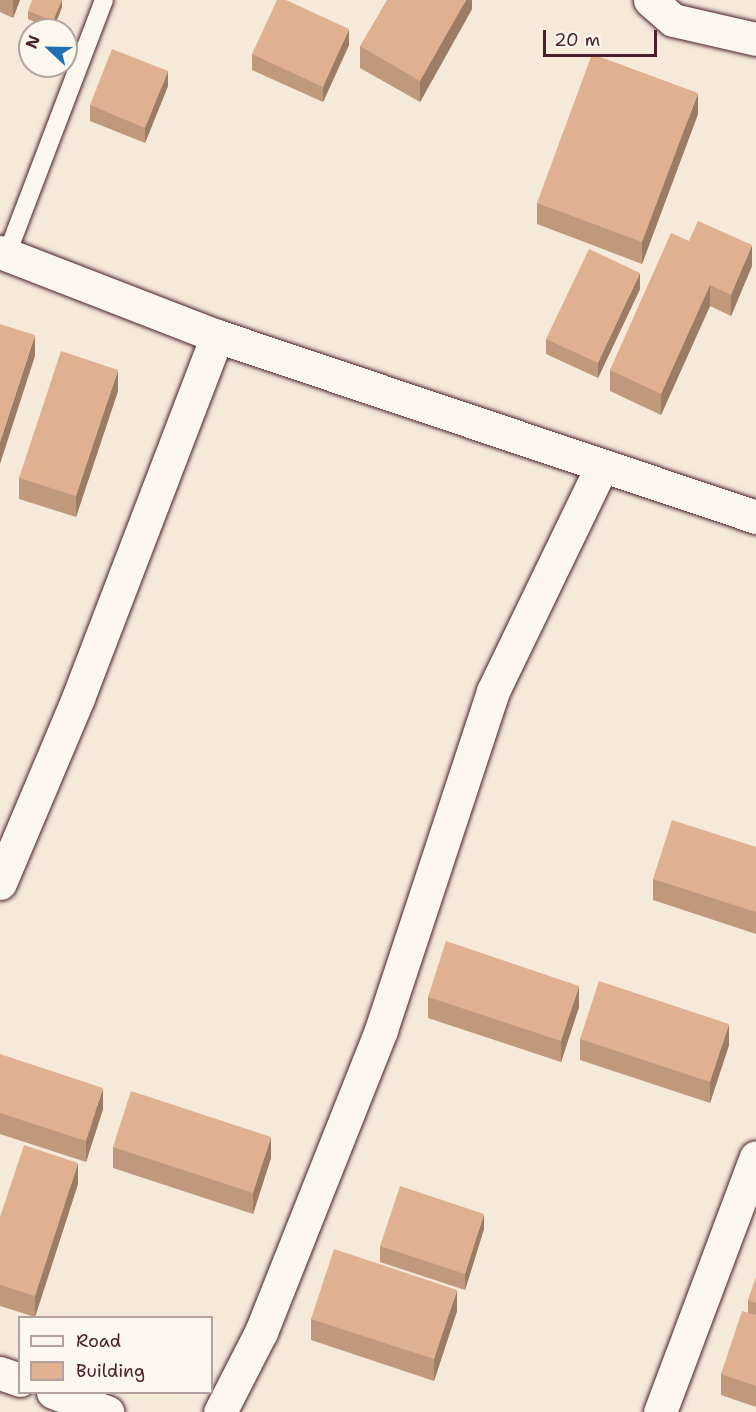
<!DOCTYPE html>
<html>
<head>
<meta charset="utf-8">
<style>
  body { margin:0 }
  #map { position:relative; width:756px; height:1412px; overflow:hidden; background:#f5e9da; font-family:"Shantell Sans",sans-serif }
  div>[style] { position:absolute }
  [style*='--x'] { left:calc(var(--x)*1px); top:calc(var(--y)*1px); width:calc(var(--w)*1px); rotate:calc(var(--a)*1deg) }
  .roads { filter:drop-shadow(0 0 2px #4a1f2b) drop-shadow(0 0 2px #4a1f2b) }
  .lane>* { height:18px; margin:-9px; padding:0 9px; transform-origin:9px; border-radius:9px; background:#fbf7ec }
  .street>* { height:33px; margin:-16.5px; padding:0 16.5px; transform-origin:16.5px; border-radius:16.5px; background:#fbf7ec }
  .wall>* { inset:0; background:#c0987c }
  .shaded-wall>* { inset:0; background:#9c7c65 }
  .building>* { inset:0; background:#dfb190 }
  span { translate:-50% -50%; white-space:nowrap; text-align:center; line-height:1.15; -webkit-text-stroke:6px #fbf7ec; paint-order:stroke }
  .legend { position:absolute; left:18px; top:1316px; width:195px; height:78px; box-sizing:border-box; background:#fbf7ec; border:2px solid #b4a19f; margin:0; padding:8px 10px; list-style:none; font-size:18px; color:#4a1f2b }
  .legend li { display:flex; align-items:center; gap:12px; height:30px }
  .legend b { width:30px; border:2px solid #b4a19f }
  .north { position:absolute; left:18px; top:18px; width:60px; height:60px; box-sizing:border-box; background:#fbf7ec; border:2px solid #b4a19f; border-radius:50%; rotate:292deg; font-size:16px; font-weight:700; line-height:24px; text-align:center; color:#4a1f2b }
  .north::after { content:''; display:block; margin:auto; width:21px; height:27px; background:#1f6fb2; clip-path:polygon(50% 0,100% 100%,50% 72%,0 100%) }
  .scale { position:absolute; left:543px; top:30px; width:114px; height:27px; box-sizing:border-box; border:3px solid #4a1f2b; border-top:0; padding-left:8px; font-size:18px; line-height:21px; white-space:nowrap; color:#4a1f2b; -webkit-text-stroke:4px #fbf7ec; paint-order:stroke }
</style>
</head>
<body>
<div id="map">
  <div class="roads">
    <div class="lane">
      <div style="--x:7;--y:254;--w:272;--a:-69.1"></div>
    </div>
    <div class="street">
      <div style="--x:650;--y:0;--w:30;--a:41"></div>
      <div style="--x:673;--y:20;--w:85;--a:12.9"></div>
      <div style="--x:0;--y:252;--w:233;--a:21.2"></div>
      <div style="--x:217;--y:336;--w:569;--a:18.56"></div>
      <div style="--x:0;--y:883;--w:201;--a:-67.1"></div>
      <div style="--x:78;--y:698;--w:388;--a:-69"></div>
      <div style="--x:0;--y:1373;--w:21;--a:19"></div>
      <div style="--x:53;--y:1392;--w:58;--a:20.3"></div>
      <div style="--x:220;--y:1412;--w:90;--a:-62.9"></div>
      <div style="--x:261;--y:1332;--w:325;--a:-68.3"></div>
      <div style="--x:381;--y:1030;--w:357;--a:-71.7"></div>
      <div style="--x:493;--y:691;--w:250;--a:-64.2"></div>
      <div style="--x:660;--y:1412;--w:272;--a:-69.4"></div>
    </div>
  </div>
  <div class="wall">
    <div style="clip-path:polygon(0 0,20px 0,13px 18px,0 12px)"></div>
    <div style="clip-path:polygon(62px 0,62px 7px,53px 30px,28px 19px,28px 11px)"></div>
    <div style="clip-path:polygon(472px 0,472px 9px,420px 102px,360px 68px,360px 46px)"></div>
    <div style="clip-path:polygon(349px 45px,323px 102px,252px 70px,252px 54px)"></div>
    <div style="clip-path:polygon(168px 86px,145px 143px,90px 121px,90px 105px)"></div>
    <div style="clip-path:polygon(698px 114px,642px 264px,537px 224px,537px 203px)"></div>
    <div style="clip-path:polygon(689px 241px,752px 266px,731px 316px,710px 306px,661px 415px,610px 391px,610px 370px)"></div>
    <div style="clip-path:polygon(640px 289px,598px 378px,546px 354px,546px 339px)"></div>
    <div style="clip-path:polygon(118px 391px,76px 517px,19px 499px,19px 478px)"></div>
    <div style="clip-path:polygon(756px 847px,756px 934px,653px 900px,653px 879px)"></div>
    <div style="clip-path:polygon(428px 997px,579px 1007px,561px 1062px,428px 1018px)"></div>
    <div style="clip-path:polygon(580px 1039px,729px 1045px,710px 1103px,580px 1060px)"></div>
    <div style="clip-path:polygon(0 1054px,103px 1109px,86px 1162px,0 1134px)"></div>
    <div style="clip-path:polygon(113px 1147px,271px 1158px,253px 1214px,113px 1168px)"></div>
    <div style="clip-path:polygon(78px 1184px,35px 1317px,0 1306px,0 1217px)"></div>
    <div style="clip-path:polygon(484px 1229px,465px 1290px,380px 1262px,380px 1246px)"></div>
    <div style="clip-path:polygon(756px 1278px,756px 1407px,721px 1395px,721px 1374px,748px 1313px,748px 1300px)"></div>
    <div style="clip-path:polygon(457px 1311px,434px 1381px,311px 1340px,311px 1319px)"></div>
  </div>
  <div class="shaded-wall">
    <div style="clip-path:polygon(13px 0,20px 0,13px 18px)"></div>
    <div style="clip-path:polygon(62px 0,62px 7px,53px 30px,53px 21px)"></div>
    <div style="clip-path:polygon(466px 0,472px 0,472px 9px,420px 102px,420px 81px)"></div>
    <div style="clip-path:polygon(349px 29px,349px 45px,323px 102px,323px 87px)"></div>
    <div style="clip-path:polygon(168px 71px,168px 86px,145px 143px,145px 128px)"></div>
    <div style="clip-path:polygon(698px 93px,698px 114px,642px 264px,642px 242px)"></div>
    <div style="clip-path:polygon(752px 245px,752px 266px,731px 316px,731px 295px)"></div>
    <div style="clip-path:polygon(640px 273px,640px 289px,598px 378px,598px 363px)"></div>
    <div style="clip-path:polygon(710px 285px,710px 306px,661px 415px,661px 394px)"></div>
    <div style="clip-path:polygon(35px 335px,35px 356px,0 464px,0 442px)"></div>
    <div style="clip-path:polygon(118px 370px,118px 391px,76px 517px,76px 496px)"></div>
    <div style="clip-path:polygon(579px 986px,579px 1007px,561px 1062px,561px 1041px)"></div>
    <div style="clip-path:polygon(729px 1024px,729px 1045px,710px 1103px,710px 1082px)"></div>
    <div style="clip-path:polygon(103px 1088px,103px 1109px,86px 1162px,86px 1141px)"></div>
    <div style="clip-path:polygon(271px 1137px,271px 1158px,253px 1214px,253px 1193px)"></div>
    <div style="clip-path:polygon(78px 1163px,78px 1184px,35px 1317px,35px 1296px)"></div>
    <div style="clip-path:polygon(484px 1214px,484px 1229px,465px 1290px,465px 1274px)"></div>
    <div style="clip-path:polygon(457px 1290px,457px 1311px,434px 1381px,434px 1359px)"></div>
  </div>
  <div class="building">
    <div style="clip-path:polygon(32px 0,62px 0,53px 21px,28px 11px)"></div>
    <div style="clip-path:polygon(277px 0,286px 0,349px 29px,323px 87px,252px 54px)"></div>
    <div style="clip-path:polygon(387px 0,466px 0,420px 81px,360px 46px)"></div>
    <div style="clip-path:polygon(112px 49px,168px 71px,145px 128px,90px 105px)"></div>
    <div style="clip-path:polygon(592px 54px,698px 93px,642px 242px,537px 203px)"></div>
    <div style="clip-path:polygon(698px 221px,752px 245px,731px 295px,710px 285px,661px 394px,610px 370px,671px 233px,689px 241px)"></div>
    <div style="clip-path:polygon(589px 249px,640px 273px,598px 363px,546px 339px)"></div>
    <div style="clip-path:polygon(0 324px,35px 335px,0 442px)"></div>
    <div style="clip-path:polygon(61px 351px,118px 370px,76px 496px,19px 478px)"></div>
    <div style="clip-path:polygon(672px 820px,756px 847px,756px 912px,653px 879px)"></div>
    <div style="clip-path:polygon(446px 941px,579px 986px,561px 1041px,428px 997px)"></div>
    <div style="clip-path:polygon(599px 981px,729px 1024px,710px 1082px,580px 1039px)"></div>
    <div style="clip-path:polygon(0 1054px,103px 1088px,86px 1141px,0 1113px)"></div>
    <div style="clip-path:polygon(131px 1091px,271px 1137px,253px 1193px,113px 1147px)"></div>
    <div style="clip-path:polygon(24px 1145px,78px 1163px,35px 1296px,0 1285px,0 1217px)"></div>
    <div style="clip-path:polygon(400px 1186px,484px 1214px,465px 1274px,380px 1246px)"></div>
    <div style="clip-path:polygon(334px 1249px,457px 1290px,434px 1359px,311px 1319px)"></div>
    <div style="clip-path:polygon(756px 1278px,756px 1303px,748px 1300px)"></div>
    <div style="clip-path:polygon(742px 1311px,756px 1315px,756px 1386px,721px 1374px)"></div>
  </div>
  <ul class="legend">
  <li><b style="height:8px;background:#fbf7ec"></b>Road</li>
  <li><b style="height:16px;background:#dfb190"></b>Building</li>
  </ul>
  <div class="north">N</div>
  <div class="scale">20 m</div>
</div>
</body>
</html>
